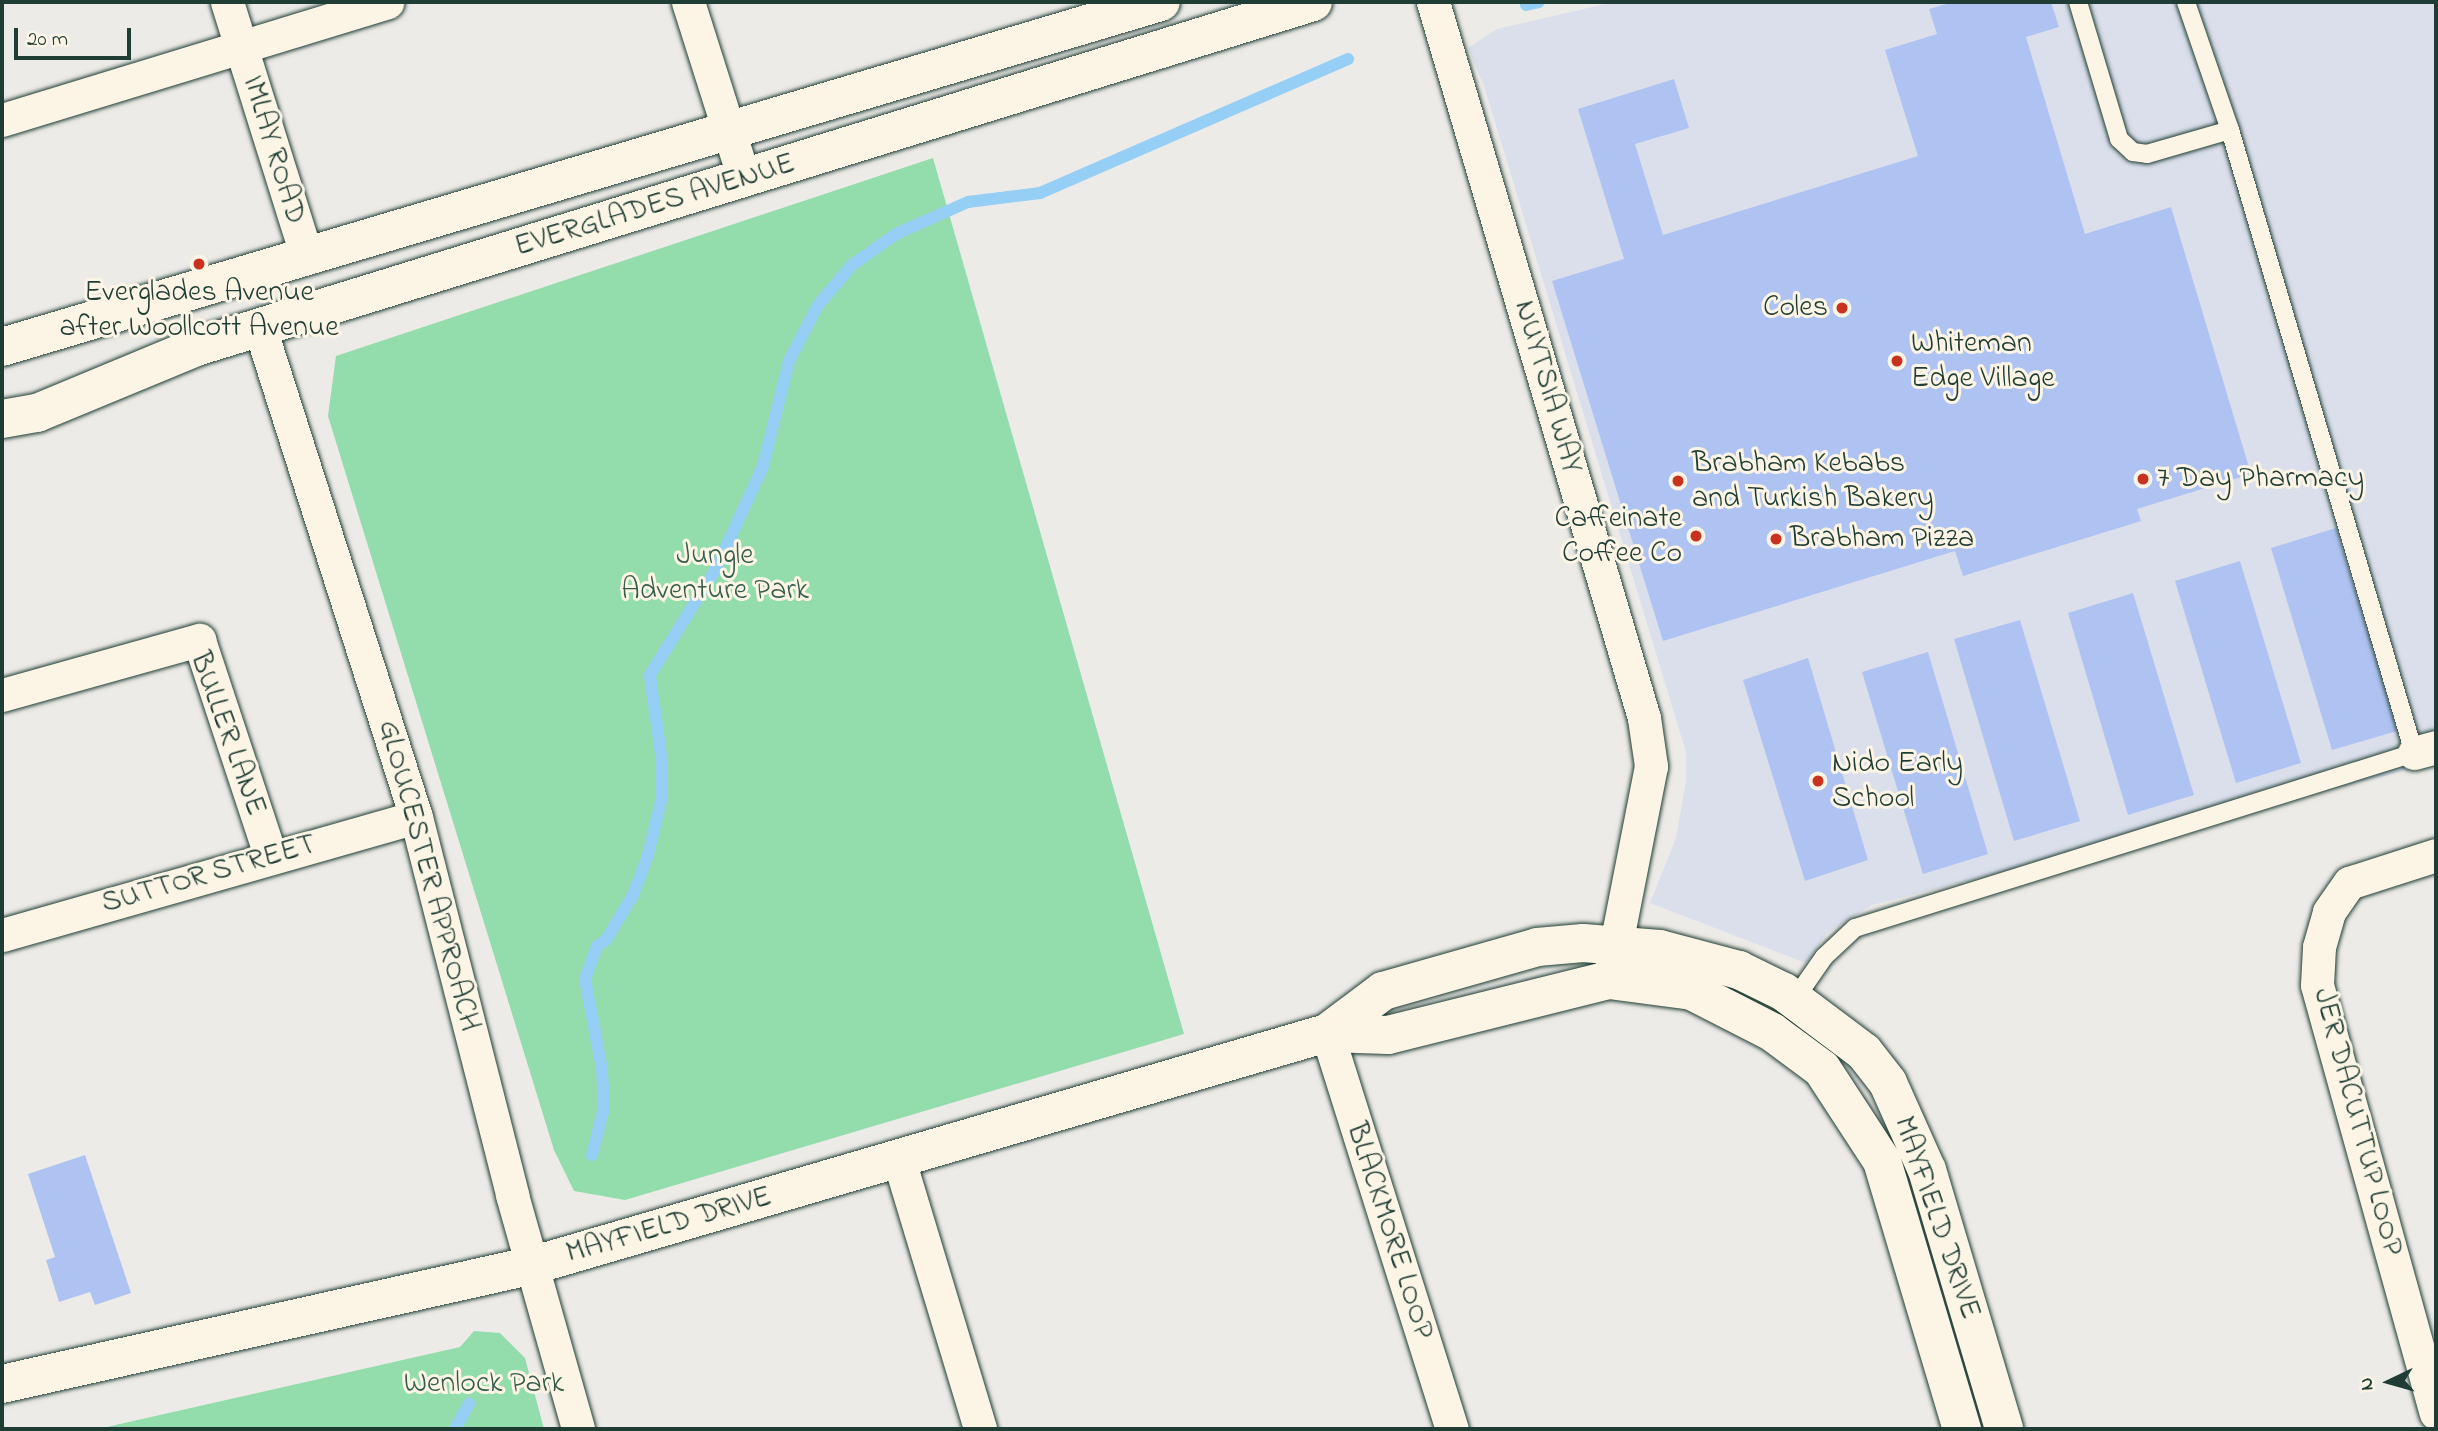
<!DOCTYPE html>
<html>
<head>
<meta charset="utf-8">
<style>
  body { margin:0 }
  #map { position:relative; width:2438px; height:1431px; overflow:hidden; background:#edebe8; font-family:"Indie Flower",sans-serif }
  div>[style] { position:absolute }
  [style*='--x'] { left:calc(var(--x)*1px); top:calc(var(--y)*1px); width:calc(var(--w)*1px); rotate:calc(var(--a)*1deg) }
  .built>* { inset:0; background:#dadfeb }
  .green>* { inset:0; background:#93dcab }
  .stream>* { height:12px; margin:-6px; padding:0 6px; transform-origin:6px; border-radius:6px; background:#95cff5 }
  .building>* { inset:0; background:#afc3f2 }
  .roads { filter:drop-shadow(0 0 2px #1f3d34) drop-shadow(0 0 2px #1f3d34) }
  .lane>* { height:18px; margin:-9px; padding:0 9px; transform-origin:9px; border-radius:9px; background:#fcf5e5 }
  .street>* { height:33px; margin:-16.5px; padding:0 16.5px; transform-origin:16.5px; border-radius:16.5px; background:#fcf5e5 }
  .secondary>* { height:38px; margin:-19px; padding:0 19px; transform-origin:19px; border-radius:19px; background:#fcf5e5 }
  .dots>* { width:19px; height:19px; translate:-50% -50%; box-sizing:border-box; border:4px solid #fcf5e5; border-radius:50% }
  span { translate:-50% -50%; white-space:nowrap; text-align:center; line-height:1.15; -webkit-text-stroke:6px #fcf5e5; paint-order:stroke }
  .street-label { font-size:30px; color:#1f3d34 }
  .poi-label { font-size:30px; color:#1f3d34 }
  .right { translate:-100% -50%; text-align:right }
  .left { translate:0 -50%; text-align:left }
  .park-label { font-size:30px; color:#365d4c }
  .frame { position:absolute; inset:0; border:4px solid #1f3d34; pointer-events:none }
  .north { position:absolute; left:2354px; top:1347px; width:70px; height:70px; -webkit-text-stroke:5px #fcf5e5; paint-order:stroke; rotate:265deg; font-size:19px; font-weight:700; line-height:28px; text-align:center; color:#1f3d34 }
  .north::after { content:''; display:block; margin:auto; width:24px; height:32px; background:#1f3d34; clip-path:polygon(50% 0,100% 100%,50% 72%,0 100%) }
  .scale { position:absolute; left:14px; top:28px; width:117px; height:32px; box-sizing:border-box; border:4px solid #1f3d34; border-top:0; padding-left:9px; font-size:21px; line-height:24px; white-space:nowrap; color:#1f3d34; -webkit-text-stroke:5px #fcf5e5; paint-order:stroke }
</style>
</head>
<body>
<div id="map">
  <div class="built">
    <div style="clip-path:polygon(1614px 2px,2436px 2px,2436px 763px,1872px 905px,1827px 933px,1806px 963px,1650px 903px,1676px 838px,1686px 781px,1686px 752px,1484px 86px,1468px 48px,1497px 29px)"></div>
  </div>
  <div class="green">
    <div style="clip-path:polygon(933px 158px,1184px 1034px,625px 1200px,574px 1191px,554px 1150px,328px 416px,336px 356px)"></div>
    <div style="clip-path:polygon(474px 1331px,500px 1333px,525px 1358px,544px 1429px,98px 1429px,460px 1347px)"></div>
  </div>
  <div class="stream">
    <div style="--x:1526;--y:5;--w:13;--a:-13"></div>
    <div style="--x:592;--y:1155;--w:49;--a:-75.7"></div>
    <div style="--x:604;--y:1108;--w:39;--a:-93"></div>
    <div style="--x:602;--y:1069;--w:92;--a:-100.7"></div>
    <div style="--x:585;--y:979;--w:35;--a:-70"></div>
    <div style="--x:597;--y:946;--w:11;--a:-34"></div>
    <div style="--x:606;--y:940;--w:52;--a:-59"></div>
    <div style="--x:633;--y:895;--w:43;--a:-69.4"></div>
    <div style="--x:648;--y:855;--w:56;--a:-76.5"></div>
    <div style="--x:661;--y:801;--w:39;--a:-89"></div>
    <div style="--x:662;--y:762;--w:88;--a:-97.9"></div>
    <div style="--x:650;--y:675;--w:127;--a:-58.2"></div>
    <div style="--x:717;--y:567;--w:111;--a:-65.5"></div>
    <div style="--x:763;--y:466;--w:108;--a:-76.1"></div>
    <div style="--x:789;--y:361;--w:63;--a:-62.6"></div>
    <div style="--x:818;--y:305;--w:52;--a:-49.6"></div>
    <div style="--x:852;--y:265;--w:54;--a:-35.2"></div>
    <div style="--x:896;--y:234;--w:79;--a:-24"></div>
    <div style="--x:968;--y:202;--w:73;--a:-7.1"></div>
    <div style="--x:1040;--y:193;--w:336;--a:-23.5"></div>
    <div style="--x:455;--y:1429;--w:29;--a:-61"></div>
  </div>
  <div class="building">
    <div style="clip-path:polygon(1954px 2px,2051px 2px,2059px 27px,2026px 37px,2085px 234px,2171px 207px,2251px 474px,2137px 509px,2141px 521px,1963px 576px,1955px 551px,1663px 641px,1552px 281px,1624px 259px,1578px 109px,1674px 79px,1689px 128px,1635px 144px,1663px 235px,1918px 156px,1885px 50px,1937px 34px,1929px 9px)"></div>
    <div style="clip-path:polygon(2336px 528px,2397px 731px,2332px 750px,2271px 548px)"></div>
    <div style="clip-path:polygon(2240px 561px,2301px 763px,2236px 783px,2175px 581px)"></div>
    <div style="clip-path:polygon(2133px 593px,2194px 795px,2128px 815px,2068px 613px)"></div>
    <div style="clip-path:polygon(2020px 620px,2080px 821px,2014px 841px,1954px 639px)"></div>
    <div style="clip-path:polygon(1928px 652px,1988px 854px,1923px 874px,1862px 672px)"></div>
    <div style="clip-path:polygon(1808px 658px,1868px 860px,1805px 881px,1743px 680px)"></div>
    <div style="clip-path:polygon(85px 1155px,131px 1293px,95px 1305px,90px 1292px,59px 1302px,46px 1260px,55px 1257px,28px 1174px)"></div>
  </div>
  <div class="roads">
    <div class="lane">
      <div style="--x:2078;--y:2;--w:143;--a:73.3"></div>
      <div style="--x:2119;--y:139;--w:19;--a:43"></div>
      <div style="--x:2133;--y:152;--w:14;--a:8"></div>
      <div style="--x:2147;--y:154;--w:86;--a:-16.1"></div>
      <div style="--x:1792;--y:1003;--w:56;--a:-55.2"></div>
      <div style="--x:1824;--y:957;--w:42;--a:-43.1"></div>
      <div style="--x:1855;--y:928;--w:586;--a:-17.38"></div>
      <div style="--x:2414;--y:753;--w:650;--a:-106.45"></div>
      <div style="--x:2230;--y:130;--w:135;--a:-109"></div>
    </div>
    <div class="street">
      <div style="--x:227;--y:2;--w:268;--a:72.6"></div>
      <div style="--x:688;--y:2;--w:186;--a:72.4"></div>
      <div style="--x:1433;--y:2;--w:746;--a:73.58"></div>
      <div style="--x:1644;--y:718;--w:49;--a:81.7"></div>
      <div style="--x:1651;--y:766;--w:207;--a:101.1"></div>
      <div style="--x:2;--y:120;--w:403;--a:-17"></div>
      <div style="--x:260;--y:328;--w:513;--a:72.31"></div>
      <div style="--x:416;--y:817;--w:390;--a:75.7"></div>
      <div style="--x:512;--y:1195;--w:243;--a:74.2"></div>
      <div style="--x:2;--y:695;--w:205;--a:-15.6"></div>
      <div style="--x:199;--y:640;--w:226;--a:71.7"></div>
      <div style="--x:2414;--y:753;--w:23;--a:-15"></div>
      <div style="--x:2436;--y:855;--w:91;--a:162.2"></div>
      <div style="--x:2349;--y:883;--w:35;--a:125"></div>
      <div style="--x:2329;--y:912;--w:36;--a:106"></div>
      <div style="--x:2319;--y:947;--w:38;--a:93"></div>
      <div style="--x:2317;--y:985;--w:444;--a:74.5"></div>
      <div style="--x:2;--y:935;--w:430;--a:-15.9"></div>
      <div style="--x:1327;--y:1033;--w:415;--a:72.5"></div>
      <div style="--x:899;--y:1160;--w:281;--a:73.2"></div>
    </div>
    <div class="secondary">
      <div style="--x:2;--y:347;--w:1209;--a:-16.58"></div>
      <div style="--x:2;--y:419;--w:36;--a:-10"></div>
      <div style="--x:37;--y:413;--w:172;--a:-22.5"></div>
      <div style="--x:196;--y:347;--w:1169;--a:-17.16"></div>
      <div style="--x:1327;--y:1033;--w:70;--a:-36.9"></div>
      <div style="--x:1383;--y:991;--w:160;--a:-15.9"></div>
      <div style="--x:1537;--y:947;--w:46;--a:-5"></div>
      <div style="--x:1583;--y:943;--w:77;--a:4.5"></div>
      <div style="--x:1660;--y:949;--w:82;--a:14.9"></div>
      <div style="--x:1739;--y:970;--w:50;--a:26.1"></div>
      <div style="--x:1784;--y:992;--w:100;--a:36.9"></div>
      <div style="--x:1864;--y:1052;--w:39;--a:52"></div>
      <div style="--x:1888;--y:1083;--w:95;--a:65.9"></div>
      <div style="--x:1927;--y:1170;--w:270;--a:73.4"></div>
      <div style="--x:2;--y:1384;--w:545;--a:-12.61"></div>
      <div style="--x:534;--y:1265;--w:826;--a:-16.31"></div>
      <div style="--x:1327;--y:1033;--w:61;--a:1.9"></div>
      <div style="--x:1388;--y:1035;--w:228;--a:-14"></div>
      <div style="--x:1609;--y:980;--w:84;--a:7.5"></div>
      <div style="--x:1692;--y:991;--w:90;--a:27.1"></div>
      <div style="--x:1772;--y:1032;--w:62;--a:36.5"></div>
      <div style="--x:1822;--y:1069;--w:110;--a:56.9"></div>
      <div style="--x:1882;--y:1161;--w:280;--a:73.4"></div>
    </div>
  </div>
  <div class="dots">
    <div style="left:199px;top:264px;background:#c8321e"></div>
    <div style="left:1842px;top:308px;background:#c8321e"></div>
    <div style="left:1897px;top:361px;background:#c8321e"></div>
    <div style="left:2143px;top:479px;background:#c8321e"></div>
    <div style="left:1678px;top:481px;background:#c8321e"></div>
    <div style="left:1696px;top:536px;background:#c8321e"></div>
    <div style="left:1776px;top:539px;background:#c8321e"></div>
    <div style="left:1818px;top:781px;background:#c8321e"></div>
  </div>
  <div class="street-label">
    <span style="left:273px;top:150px;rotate:73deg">IMLAY ROAD</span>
    <span style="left:655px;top:206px;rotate:-17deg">EVERGLADES AVENUE</span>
    <span style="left:1547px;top:387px;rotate:74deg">NUYTSIA WAY</span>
    <span style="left:227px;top:734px;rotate:70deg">BULLER LANE</span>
    <span style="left:209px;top:875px;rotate:-16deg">SUTTOR STREET</span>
    <span style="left:428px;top:876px;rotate:75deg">GLOUCESTER APPROACH</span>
    <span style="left:2357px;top:1122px;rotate:75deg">JER DACUTTUP LOOP</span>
    <span style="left:1936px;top:1218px;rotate:71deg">MAYFIELD DRIVE</span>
    <span style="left:669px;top:1226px;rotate:-16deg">MAYFIELD DRIVE</span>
    <span style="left:1389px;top:1231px;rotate:72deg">BLACKMORE LOOP</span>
  </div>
  <div class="poi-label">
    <span style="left:199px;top:310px">Everglades Avenue<br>after Woollcott Avenue</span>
    <span class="right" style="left:1828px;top:308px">Coles</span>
    <span class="left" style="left:1911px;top:361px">Whiteman<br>Edge Village</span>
    <span class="left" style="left:1692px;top:481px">Brabham Kebabs<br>and Turkish Bakery</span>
    <span class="left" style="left:2157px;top:479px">7 Day Pharmacy</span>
    <span class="right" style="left:1682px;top:536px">Caffeinate<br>Coffee Co</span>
    <span class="left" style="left:1790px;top:539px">Brabham Pizza</span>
    <span class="left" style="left:1832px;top:781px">Nido Early<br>School</span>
  </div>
  <div class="park-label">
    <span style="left:715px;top:573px">Jungle<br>Adventure Park</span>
    <span style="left:484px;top:1384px">Wenlock Park</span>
  </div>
  <div class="frame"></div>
  <div class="north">N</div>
  <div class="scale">20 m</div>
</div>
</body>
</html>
